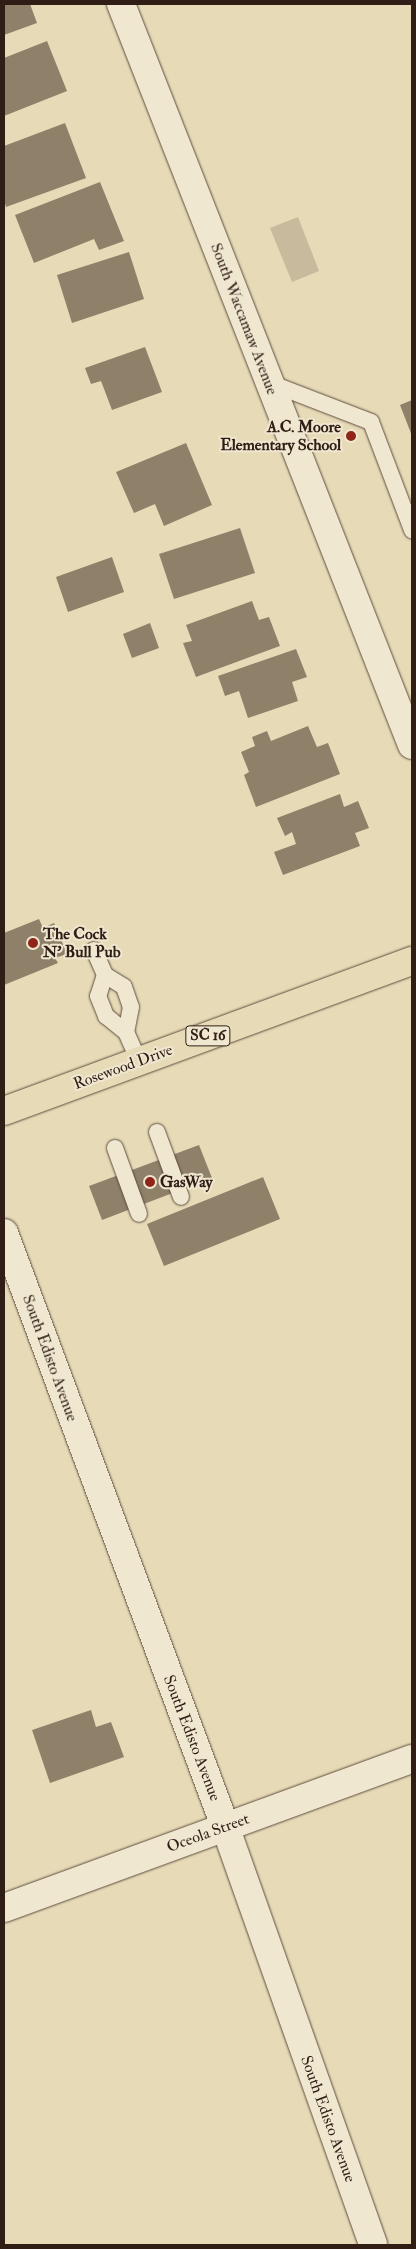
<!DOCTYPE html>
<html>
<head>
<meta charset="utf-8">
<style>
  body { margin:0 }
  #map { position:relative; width:416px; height:2249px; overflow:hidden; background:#e7dab7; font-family:"IM FELL Double Pica",serif }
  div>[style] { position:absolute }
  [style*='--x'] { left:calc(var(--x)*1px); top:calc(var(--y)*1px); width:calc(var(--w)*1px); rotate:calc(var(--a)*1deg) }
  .green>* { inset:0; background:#c8ba9c }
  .building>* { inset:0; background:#8f806a }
  .roads { filter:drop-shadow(0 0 1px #5e4d3e) drop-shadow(0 0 1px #5e4d3e) }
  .service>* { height:16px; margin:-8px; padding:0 8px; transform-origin:8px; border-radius:8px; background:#efe7d0 }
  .minor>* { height:28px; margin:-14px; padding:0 14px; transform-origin:14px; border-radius:14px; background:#efe7d0 }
  .primary>* { height:28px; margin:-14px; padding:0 14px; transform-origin:14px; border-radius:14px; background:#e7dab7 }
  .dots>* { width:14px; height:14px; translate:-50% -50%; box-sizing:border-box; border:2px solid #efe7d0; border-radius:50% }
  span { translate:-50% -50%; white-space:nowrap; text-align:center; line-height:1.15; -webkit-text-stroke:4px #efe7d0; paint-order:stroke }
  .shield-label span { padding:1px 4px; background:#efe7d0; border:1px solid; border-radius:4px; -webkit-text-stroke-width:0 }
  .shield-label { font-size:15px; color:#301e16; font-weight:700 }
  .street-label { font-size:16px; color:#301e16 }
  .poi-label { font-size:16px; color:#301e16; font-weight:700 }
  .right { translate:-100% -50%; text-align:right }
  .left { translate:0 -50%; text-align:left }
  .frame { position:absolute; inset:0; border:5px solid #301e16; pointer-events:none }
</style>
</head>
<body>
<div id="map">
  <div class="green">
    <div style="clip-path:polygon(298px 217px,319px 271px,292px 282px,270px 228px)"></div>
  </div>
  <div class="building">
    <div style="clip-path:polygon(4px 4px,30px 4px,37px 23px,4px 35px)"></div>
    <div style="clip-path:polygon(47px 41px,67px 91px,4px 116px,4px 58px)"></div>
    <div style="clip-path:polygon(65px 123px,86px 178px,6px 207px,4px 200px,4px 146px)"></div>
    <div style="clip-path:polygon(100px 182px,124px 241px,99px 250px,94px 239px,34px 263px,15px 215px)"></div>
    <div style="clip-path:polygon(129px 252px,144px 299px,72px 323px,57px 275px)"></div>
    <div style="clip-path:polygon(145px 347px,162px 392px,112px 410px,101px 381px,91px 384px,85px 368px)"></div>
    <div style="clip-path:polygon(412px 400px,412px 436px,400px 405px)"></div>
    <div style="clip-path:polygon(186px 443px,212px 505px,164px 526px,155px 504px,134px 513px,116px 472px)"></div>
    <div style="clip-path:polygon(240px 528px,255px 573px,174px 599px,159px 554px)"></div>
    <div style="clip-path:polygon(112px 557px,124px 592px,68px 612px,56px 577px)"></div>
    <div style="clip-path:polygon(252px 601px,259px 620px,269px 617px,280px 646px,196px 677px,183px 643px,192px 641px,186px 625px)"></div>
    <div style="clip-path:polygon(150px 623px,159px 648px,132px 658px,123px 634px)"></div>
    <div style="clip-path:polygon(296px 649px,307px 677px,292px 682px,298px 701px,248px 718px,239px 691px,225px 696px,218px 676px)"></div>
    <div style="clip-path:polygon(308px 726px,317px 747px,328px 743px,340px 774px,256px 807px,244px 775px,249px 772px,241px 752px,255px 746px,252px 737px,267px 731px,271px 741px)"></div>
    <div style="clip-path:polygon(340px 794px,344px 807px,358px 801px,369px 828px,355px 833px,360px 846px,283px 875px,274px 852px,296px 844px,292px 832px,285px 836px,277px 818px)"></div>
    <div style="clip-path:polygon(39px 919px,43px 928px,54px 923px,67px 954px,55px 958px,58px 963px,4px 985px,4px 933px)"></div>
    <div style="clip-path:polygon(199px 1145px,212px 1178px,102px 1220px,89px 1186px)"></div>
    <div style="clip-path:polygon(263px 1177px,280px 1219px,164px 1266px,147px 1224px)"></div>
    <div style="clip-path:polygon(91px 1710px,96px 1727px,111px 1722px,124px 1757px,50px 1783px,32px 1730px)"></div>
  </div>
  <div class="roads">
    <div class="service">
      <div style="--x:270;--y:383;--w:108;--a:21.1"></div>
      <div style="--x:371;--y:422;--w:116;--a:69.2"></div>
      <div style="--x:94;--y:950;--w:27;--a:66"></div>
      <div style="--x:105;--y:975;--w:22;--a:32"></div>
      <div style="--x:124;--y:987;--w:21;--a:71"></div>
      <div style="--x:131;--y:1007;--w:25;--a:101"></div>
      <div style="--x:105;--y:975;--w:22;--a:108"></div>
      <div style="--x:98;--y:996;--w:22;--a:68"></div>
      <div style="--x:106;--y:1016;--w:26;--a:39"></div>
      <div style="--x:126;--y:1032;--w:32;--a:66"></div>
      <div style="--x:157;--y:1132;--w:69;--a:69.7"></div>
      <div style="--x:115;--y:1148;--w:70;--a:70"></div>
    </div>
    <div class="minor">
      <div style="--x:121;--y:4;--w:796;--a:68.56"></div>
      <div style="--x:4;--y:1233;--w:633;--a:69.56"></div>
      <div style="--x:225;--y:1826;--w:444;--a:70.5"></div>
      <div style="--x:4;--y:1908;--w:434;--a:-20.1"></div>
    </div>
    <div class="primary">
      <div style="--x:4;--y:1111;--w:435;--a:-20.2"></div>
    </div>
  </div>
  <div class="dots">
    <div style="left:351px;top:436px;background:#8f2418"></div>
    <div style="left:33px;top:943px;background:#8f2418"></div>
    <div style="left:150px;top:1182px;background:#8f2418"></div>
  </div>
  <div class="shield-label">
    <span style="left:208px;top:1036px">SC 16</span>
  </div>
  <div class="street-label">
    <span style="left:244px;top:319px;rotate:69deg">South Waccamaw Avenue</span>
    <span style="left:123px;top:1067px;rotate:-20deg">Rosewood Drive</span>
    <span style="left:50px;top:1358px;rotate:70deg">South Edisto Avenue</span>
    <span style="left:192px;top:1738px;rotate:69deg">South Edisto Avenue</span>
    <span style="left:208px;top:1833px;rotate:-20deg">Oceola Street</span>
    <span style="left:328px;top:2119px;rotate:70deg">South Edisto Avenue</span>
  </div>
  <div class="poi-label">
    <span class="right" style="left:341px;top:436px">A.C. Moore<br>Elementary School</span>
    <span class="left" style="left:43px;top:943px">The Cock<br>N' Bull Pub</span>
    <span class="left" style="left:160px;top:1182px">GasWay</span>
  </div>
  <div class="frame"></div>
</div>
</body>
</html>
